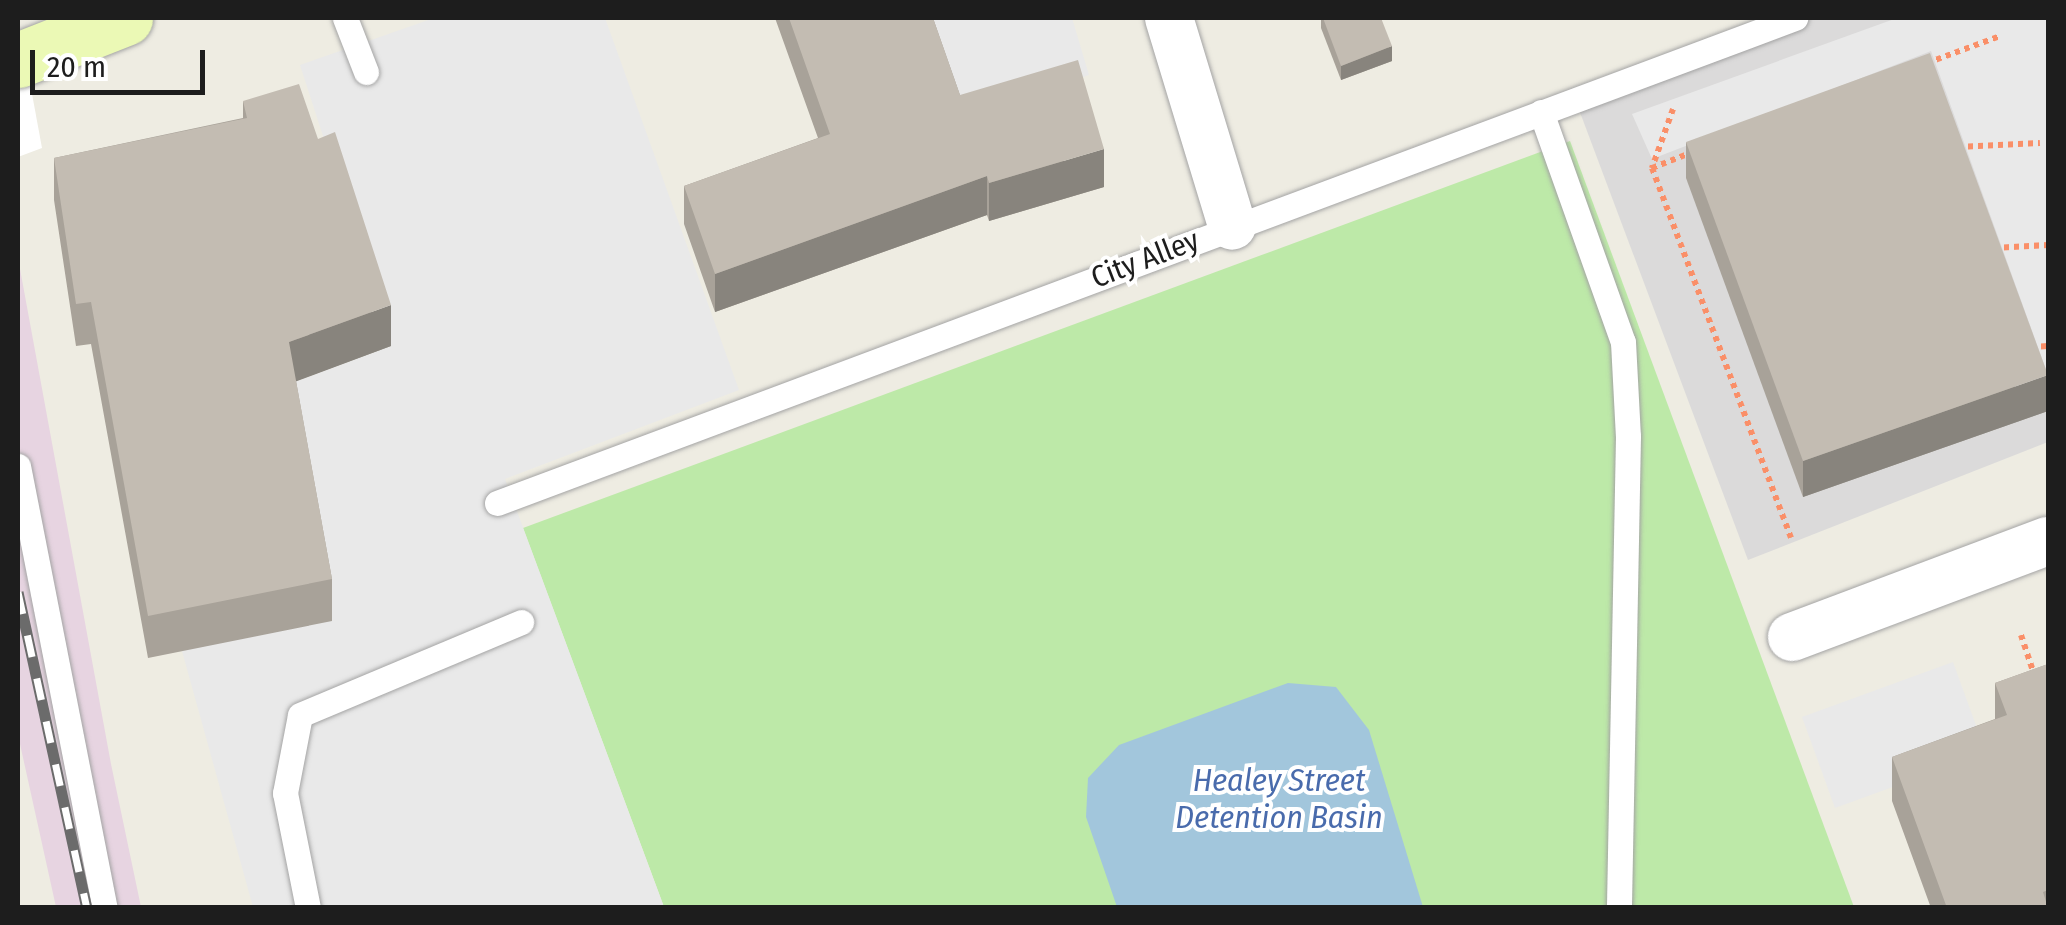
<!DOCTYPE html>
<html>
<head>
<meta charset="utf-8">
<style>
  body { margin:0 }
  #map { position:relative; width:2066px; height:925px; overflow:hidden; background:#eeece2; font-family:"Fira Sans Condensed",sans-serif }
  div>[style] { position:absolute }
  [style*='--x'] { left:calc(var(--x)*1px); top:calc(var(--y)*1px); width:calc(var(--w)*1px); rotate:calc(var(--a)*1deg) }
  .residential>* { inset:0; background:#dbdada }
  .industrial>* { inset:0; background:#e7d4e1 }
  .grass>* { inset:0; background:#bde9a8 }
  .parking>* { inset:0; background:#e9e9e9 }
  .water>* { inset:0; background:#a2c6dc }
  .pier>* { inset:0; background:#fff }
  .path>* { height:6px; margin-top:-3px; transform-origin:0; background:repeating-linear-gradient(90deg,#fa8f68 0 5px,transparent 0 10px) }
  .roads { filter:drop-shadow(0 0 2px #a4a4a4) drop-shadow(0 0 2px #a4a4a4) }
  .service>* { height:25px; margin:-12.5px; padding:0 12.5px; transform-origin:12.5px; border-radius:12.5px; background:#fff }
  .minor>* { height:48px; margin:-24px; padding:0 24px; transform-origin:24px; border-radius:24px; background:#fff }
  .secondary>* { height:55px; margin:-27.5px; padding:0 27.5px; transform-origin:27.5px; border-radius:27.5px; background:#ebf9b5 }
  .rail>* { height:11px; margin-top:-5.5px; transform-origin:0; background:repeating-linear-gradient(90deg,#fff 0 22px,#6b6b6b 0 44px); box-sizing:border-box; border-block:2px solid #6b6b6b }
  .wall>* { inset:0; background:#a8a299 }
  .shaded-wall>* { inset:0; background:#88847d }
  .building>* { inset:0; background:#c3bcb2 }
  span { translate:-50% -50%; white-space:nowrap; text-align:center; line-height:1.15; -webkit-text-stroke:8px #fff; paint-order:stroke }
  .street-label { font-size:30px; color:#1d1d1d }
  .water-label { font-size:32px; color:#496bac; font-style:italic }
  .frame { position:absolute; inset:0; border:20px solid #1d1d1d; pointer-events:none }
  .scale { position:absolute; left:30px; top:50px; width:175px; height:45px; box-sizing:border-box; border:5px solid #1d1d1d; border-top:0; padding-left:12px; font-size:30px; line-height:35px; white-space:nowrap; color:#1d1d1d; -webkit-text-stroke:8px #fff; paint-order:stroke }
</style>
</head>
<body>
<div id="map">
  <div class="residential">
    <div style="clip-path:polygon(1795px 18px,2048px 18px,2048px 442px,1748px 560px,1575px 99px)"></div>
  </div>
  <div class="industrial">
    <div style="clip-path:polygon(18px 258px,111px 764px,141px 907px,56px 907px,18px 735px)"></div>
  </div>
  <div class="grass">
    <div style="clip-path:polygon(1570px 141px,1854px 907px,664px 907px,523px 528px)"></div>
  </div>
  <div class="parking">
    <div style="clip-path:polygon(434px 18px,605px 18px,739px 390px,505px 479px,664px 907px,253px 907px,182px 651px,289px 384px,391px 346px,300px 65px)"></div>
    <div style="clip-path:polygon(919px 18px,1072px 18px,1089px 75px,954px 121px)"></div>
    <div style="clip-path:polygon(1897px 18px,2048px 18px,2048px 375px,1931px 51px,1652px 159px,1632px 114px)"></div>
    <div style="clip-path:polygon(1953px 662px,1986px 753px,1835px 808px,1802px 717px)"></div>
  </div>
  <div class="water">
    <div style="clip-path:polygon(1288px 683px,1336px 687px,1369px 730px,1423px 907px,1117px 907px,1086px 817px,1088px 778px,1119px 745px)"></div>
  </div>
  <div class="pier">
    <div style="clip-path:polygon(18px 18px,42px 148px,18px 157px)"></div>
  </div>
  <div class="path">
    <div style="--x:1927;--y:63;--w:78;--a:-20.3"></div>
    <div style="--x:1673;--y:109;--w:63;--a:109.6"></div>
    <div style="--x:1652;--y:168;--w:395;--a:69.4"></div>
    <div style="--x:1958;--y:147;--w:82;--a:-2.8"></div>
    <div style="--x:1652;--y:168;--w:41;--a:-21.5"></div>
    <div style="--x:1994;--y:248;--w:54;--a:-3.2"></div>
    <div style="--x:2031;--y:347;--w:17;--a:-3"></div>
    <div style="--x:2021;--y:635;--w:44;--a:71.6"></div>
  </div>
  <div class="roads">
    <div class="service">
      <div style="--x:345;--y:18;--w:58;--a:68.7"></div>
      <div style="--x:1541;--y:112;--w:244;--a:70.4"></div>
      <div style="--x:1623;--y:342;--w:94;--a:87"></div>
      <div style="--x:1628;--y:436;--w:472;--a:91.1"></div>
      <div style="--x:18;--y:466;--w:450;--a:78.9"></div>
      <div style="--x:497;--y:503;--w:1386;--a:-20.49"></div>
      <div style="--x:308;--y:908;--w:117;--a:-101.3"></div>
      <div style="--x:285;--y:793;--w:79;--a:-79.1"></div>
      <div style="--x:300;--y:715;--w:240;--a:-22.8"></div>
    </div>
    <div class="minor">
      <div style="--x:1169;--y:18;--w:217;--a:73.1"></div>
      <div style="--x:1792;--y:637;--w:273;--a:-20.6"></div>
    </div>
    <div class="secondary">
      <div style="--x:18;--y:60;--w:115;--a:-21.4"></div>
    </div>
  </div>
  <div class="rail">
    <div style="--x:18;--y:592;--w:323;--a:77.7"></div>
  </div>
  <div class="wall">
    <div style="clip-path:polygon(775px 18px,933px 18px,960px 95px,1104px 187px,989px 221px,987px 215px,715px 312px,684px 224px,684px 186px,818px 138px)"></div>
    <div style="clip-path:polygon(1321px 18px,1381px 18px,1392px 61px,1341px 80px,1321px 28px)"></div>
    <div style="clip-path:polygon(243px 101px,391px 346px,296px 381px,332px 579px,332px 621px,148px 658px,91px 344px,76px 346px,54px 200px,54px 158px,243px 118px)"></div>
    <div style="clip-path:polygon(1686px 142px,2048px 411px,1803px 497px,1686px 178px)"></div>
    <div style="clip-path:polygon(2048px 664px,2048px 908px,1931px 908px,1892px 801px,1892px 757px,1995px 719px,1995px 683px)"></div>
  </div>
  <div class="shaded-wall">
    <div style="clip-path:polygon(1392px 46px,1392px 61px,1341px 80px,1341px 66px)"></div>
    <div style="clip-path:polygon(1104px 149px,1104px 187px,989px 221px,989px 183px)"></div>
    <div style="clip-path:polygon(987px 176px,987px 215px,715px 312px,715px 274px)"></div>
    <div style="clip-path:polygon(391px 305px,391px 346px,289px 384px,289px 342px)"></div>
    <div style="clip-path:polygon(2048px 375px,2048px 411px,1803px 497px,1803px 461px)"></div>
  </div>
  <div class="building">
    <div style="clip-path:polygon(789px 18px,933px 18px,960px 95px,1078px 60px,1104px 149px,989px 183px,987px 176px,715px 274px,684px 186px,830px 134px)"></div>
    <div style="clip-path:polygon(1323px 18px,1381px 18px,1392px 46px,1341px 66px)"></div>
    <div style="clip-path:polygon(1930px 53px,2048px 375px,1803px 461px,1686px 142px)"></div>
    <div style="clip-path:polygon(299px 84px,318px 139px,335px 132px,391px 305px,289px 342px,332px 579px,148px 616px,91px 302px,76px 304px,54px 158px,247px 118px,243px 101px)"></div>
    <div style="clip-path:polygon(2048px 664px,2048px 890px,2043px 892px,2048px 908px,1947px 908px,1892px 757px,2007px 715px,1995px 683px)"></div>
  </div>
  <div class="street-label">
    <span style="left:1145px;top:259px;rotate:-21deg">City Alley</span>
  </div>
  <div class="water-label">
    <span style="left:1279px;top:799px">Healey Street<br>Detention Basin</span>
  </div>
  <div class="frame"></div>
  <div class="scale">20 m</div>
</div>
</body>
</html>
